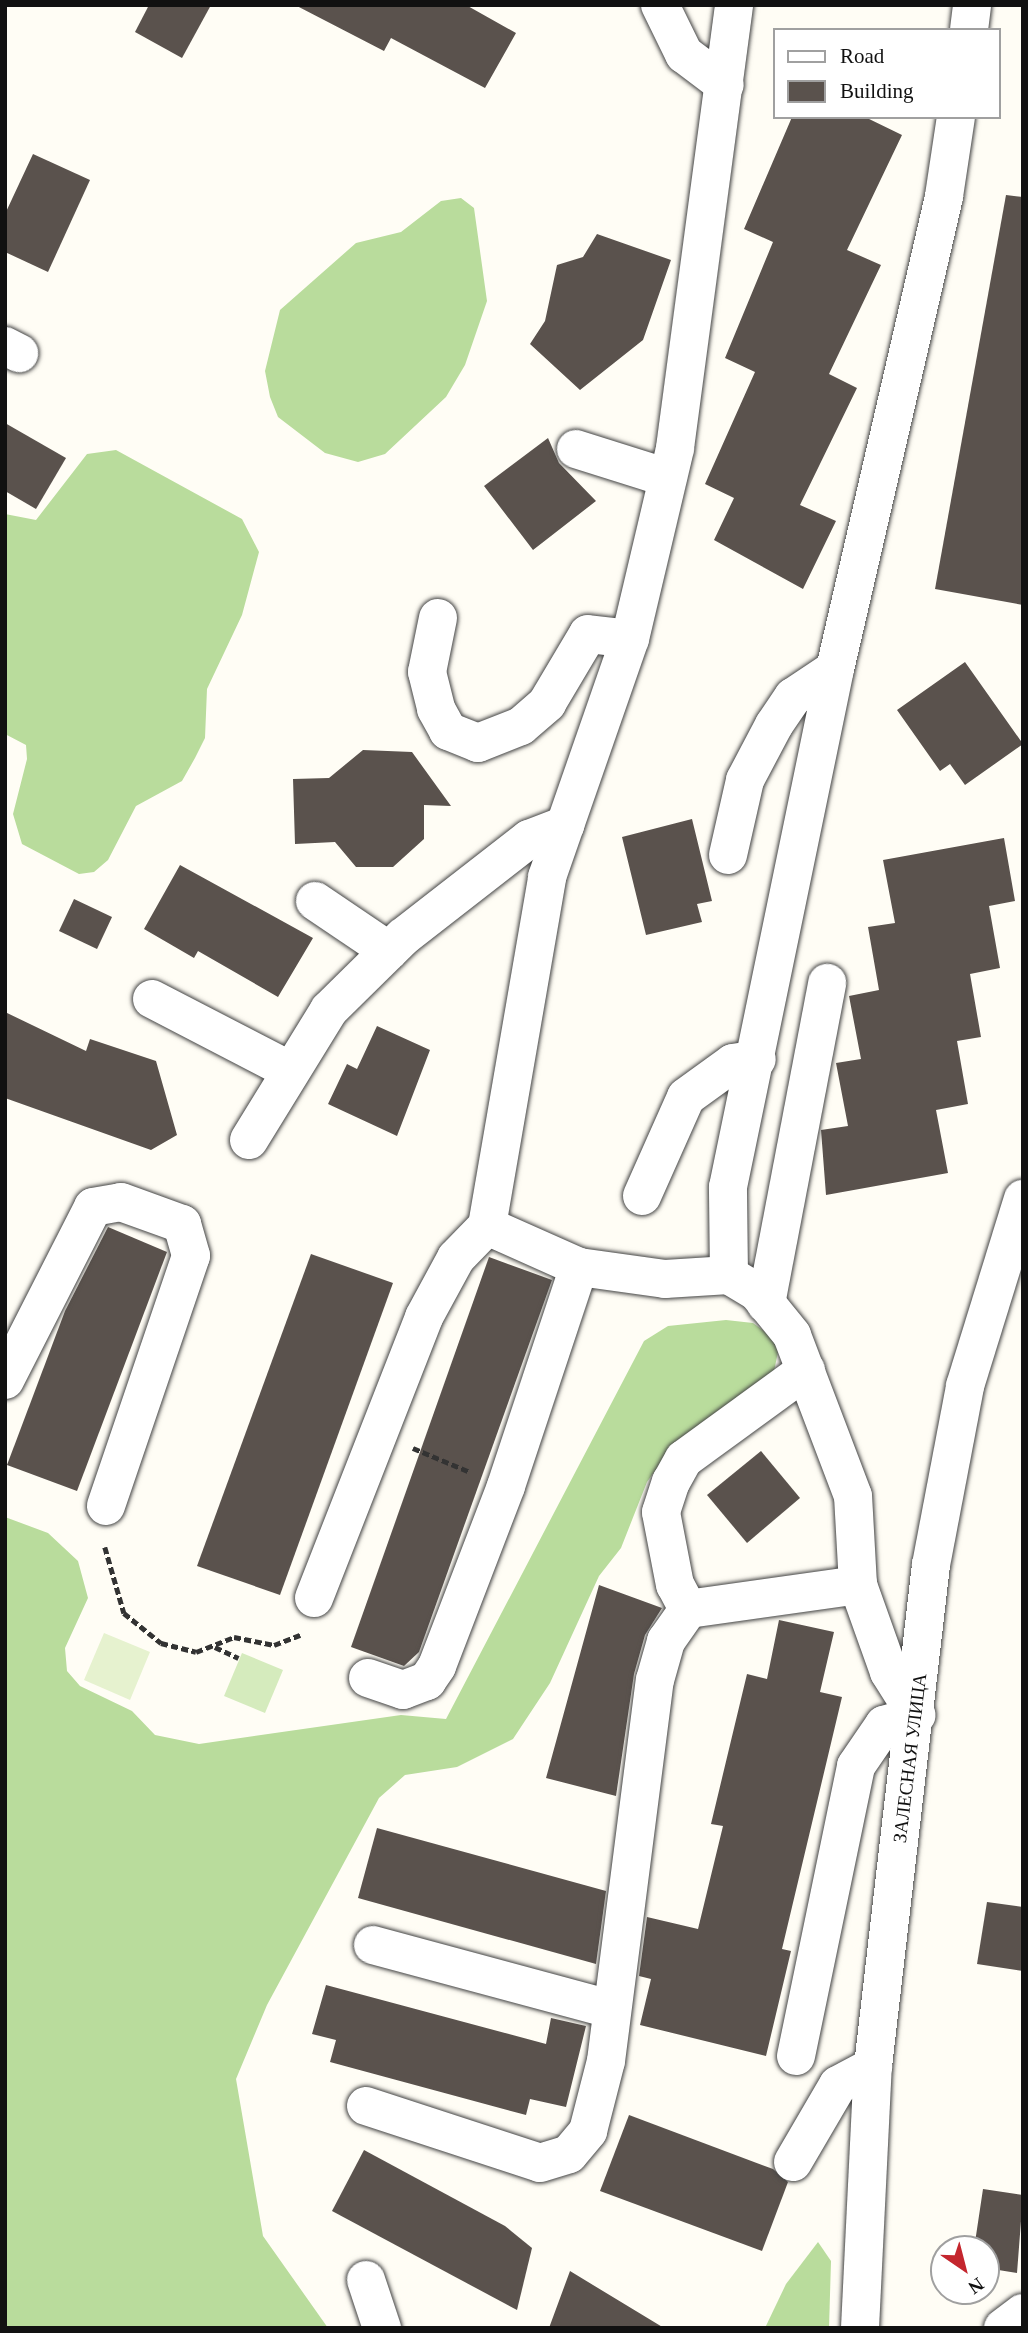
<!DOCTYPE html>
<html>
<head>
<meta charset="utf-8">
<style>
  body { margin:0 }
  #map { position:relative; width:1028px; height:2333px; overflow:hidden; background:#fffdf5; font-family:Georgia,serif }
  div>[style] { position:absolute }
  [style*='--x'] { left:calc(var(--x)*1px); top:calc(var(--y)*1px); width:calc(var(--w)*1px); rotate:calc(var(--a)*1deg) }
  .green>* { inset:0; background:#d5ebbd }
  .forest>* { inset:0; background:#b9dc9c }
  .pitch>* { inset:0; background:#e6f2cf }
  .building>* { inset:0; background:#5a524d }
  .path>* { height:4.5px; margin-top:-2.25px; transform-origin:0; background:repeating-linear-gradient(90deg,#333 0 7px,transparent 0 10.5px) }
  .roads { filter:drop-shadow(0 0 2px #444) drop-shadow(0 0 2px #444) }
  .minor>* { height:38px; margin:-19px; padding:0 19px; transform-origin:19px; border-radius:19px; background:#fff }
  span { translate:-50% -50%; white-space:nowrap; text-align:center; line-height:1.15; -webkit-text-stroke:7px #fff; paint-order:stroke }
  .street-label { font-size:19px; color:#111 }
  .frame { position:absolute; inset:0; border:7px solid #111; pointer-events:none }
  .legend { position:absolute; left:773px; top:28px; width:228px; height:91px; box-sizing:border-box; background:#fff; border:2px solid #a0a0a0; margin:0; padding:9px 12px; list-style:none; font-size:21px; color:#111 }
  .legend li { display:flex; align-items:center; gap:14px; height:35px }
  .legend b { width:35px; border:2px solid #a0a0a0 }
  .north { position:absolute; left:930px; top:2235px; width:70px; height:70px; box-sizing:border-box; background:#fff; border:2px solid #a0a0a0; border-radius:50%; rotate:145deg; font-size:19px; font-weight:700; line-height:28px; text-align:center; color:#111 }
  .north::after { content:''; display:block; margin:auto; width:24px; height:32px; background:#c4262e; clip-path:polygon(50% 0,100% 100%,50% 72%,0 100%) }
</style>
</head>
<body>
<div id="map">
  <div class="green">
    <div style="clip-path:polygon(242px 1653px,283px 1670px,265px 1713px,224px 1696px)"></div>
  </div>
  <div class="forest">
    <div style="clip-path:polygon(461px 198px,474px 208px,487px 301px,465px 365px,446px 397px,385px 454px,358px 462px,325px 453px,278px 417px,270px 397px,265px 371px,280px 310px,356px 243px,401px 232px,441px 201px)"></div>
    <div style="clip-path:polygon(116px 450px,242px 519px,259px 552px,242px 615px,207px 689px,205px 738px,195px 758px,182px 781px,136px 806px,108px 860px,94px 872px,79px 874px,22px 844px,13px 814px,27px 759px,26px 745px,5px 734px,5px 514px,36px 520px,87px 454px)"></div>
    <div style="clip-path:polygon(726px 1320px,753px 1323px,772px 1337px,778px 1352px,773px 1376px,669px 1451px,647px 1482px,621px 1548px,599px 1576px,550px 1683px,513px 1739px,457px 1767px,405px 1775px,379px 1798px,267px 2005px,236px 2079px,263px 2236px,328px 2328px,5px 2328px,5px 1517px,48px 1533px,78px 1561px,88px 1598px,65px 1648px,67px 1671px,80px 1686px,132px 1711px,155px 1735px,199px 1744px,401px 1715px,446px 1719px,644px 1341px,668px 1326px)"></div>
    <div style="clip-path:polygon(818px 2242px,831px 2261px,829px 2328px,765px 2328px,786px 2284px)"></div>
  </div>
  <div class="pitch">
    <div style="clip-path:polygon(104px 1633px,150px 1652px,130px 1700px,84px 1680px)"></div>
  </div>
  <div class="building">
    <div style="clip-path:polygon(149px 5px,211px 5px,182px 58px,135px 32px)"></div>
    <div style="clip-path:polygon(295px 5px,466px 5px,516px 33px,485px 88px,391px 38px,384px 51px)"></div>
    <div style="clip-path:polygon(792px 117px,865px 117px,902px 135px,847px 250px,881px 265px,829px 374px,857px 388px,800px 505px,836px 521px,803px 589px,714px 540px,734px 498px,705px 484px,755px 372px,725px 358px,773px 242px,744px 229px)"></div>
    <div style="clip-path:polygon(33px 154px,90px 180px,48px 272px,5px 252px,5px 214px)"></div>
    <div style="clip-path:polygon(1006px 195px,1023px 197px,1023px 605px,935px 589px)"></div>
    <div style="clip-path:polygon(597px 234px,671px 260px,643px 340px,580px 390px,530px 344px,545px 321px,557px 265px,583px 257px)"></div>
    <div style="clip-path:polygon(5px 423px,66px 458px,36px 509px,5px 491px)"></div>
    <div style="clip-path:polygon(548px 438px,559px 463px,596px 501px,533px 550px,484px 486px)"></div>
    <div style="clip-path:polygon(965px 662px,1023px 744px,965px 785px,950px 764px,940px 771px,897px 710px)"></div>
    <div style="clip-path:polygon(363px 750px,412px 752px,451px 806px,424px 805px,424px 839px,393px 867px,356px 867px,335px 842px,295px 844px,293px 779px,329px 778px)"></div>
    <div style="clip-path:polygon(692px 819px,712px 901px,697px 904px,702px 922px,646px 935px,622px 837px)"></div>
    <div style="clip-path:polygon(1004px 838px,1015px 901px,989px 906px,1000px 968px,970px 974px,981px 1037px,957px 1041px,968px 1104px,936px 1110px,948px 1173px,826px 1195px,821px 1130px,848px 1126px,836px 1063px,861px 1059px,849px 996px,879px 990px,868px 927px,895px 923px,883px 860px)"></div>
    <div style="clip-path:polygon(180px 865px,313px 938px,278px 997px,198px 951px,194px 958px,144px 929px)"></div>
    <div style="clip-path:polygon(74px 899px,112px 917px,97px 949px,59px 931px)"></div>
    <div style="clip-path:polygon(5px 1012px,86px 1051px,90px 1039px,156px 1061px,177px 1135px,151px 1150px,5px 1098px)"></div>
    <div style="clip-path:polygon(377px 1026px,430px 1050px,397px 1136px,328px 1104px,347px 1064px,357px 1069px)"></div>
    <div style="clip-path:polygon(108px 1227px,167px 1252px,77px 1491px,7px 1465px,65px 1311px)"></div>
    <div style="clip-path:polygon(311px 1254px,393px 1283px,280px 1595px,197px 1566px)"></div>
    <div style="clip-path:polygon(489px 1257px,552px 1280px,419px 1652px,404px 1666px,351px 1647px)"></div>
    <div style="clip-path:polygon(761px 1451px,800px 1498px,747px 1543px,707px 1495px)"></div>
    <div style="clip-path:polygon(599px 1585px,662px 1608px,645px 1635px,634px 1674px,616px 1796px,546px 1778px)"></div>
    <div style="clip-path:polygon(779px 1620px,834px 1632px,820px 1692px,842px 1697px,782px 1949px,791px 1951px,766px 2056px,640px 2025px,651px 1979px,639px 1976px,647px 1917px,698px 1929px,723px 1826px,711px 1824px,747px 1674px,767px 1679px)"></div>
    <div style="clip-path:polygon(377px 1828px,606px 1891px,596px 1964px,358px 1898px)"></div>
    <div style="clip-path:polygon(987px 1902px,1023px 1907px,1023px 1971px,977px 1964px)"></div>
    <div style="clip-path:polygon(326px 1985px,546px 2044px,551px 2018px,586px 2026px,566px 2107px,530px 2099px,526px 2115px,330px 2062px,336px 2040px,312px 2034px)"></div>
    <div style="clip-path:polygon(629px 2115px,773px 2169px,788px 2182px,762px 2251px,600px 2191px)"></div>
    <div style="clip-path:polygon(364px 2150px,505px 2226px,532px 2248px,517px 2310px,332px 2211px)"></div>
    <div style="clip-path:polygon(983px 2189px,1023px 2195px,1017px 2273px,986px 2268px,986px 2249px,974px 2249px)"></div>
    <div style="clip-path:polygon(570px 2271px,593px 2285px,664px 2328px,549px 2328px)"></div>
  </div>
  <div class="path">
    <div style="--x:413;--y:1448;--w:62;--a:22.8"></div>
    <div style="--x:105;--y:1547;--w:69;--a:73.9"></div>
    <div style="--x:124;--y:1613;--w:48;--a:39"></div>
    <div style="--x:161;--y:1643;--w:36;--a:14"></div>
    <div style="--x:196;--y:1652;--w:41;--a:-21.5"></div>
    <div style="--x:234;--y:1637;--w:41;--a:11.3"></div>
    <div style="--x:274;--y:1645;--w:28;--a:-21"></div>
    <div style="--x:215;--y:1647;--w:26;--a:25"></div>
  </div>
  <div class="roads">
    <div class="minor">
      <div style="--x:660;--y:5;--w:55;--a:63.9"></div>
      <div style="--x:684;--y:54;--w:51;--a:37.1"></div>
      <div style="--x:969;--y:30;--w:25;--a:-83"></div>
      <div style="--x:5;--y:346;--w:16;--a:27"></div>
      <div style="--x:576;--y:449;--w:96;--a:17.5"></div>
      <div style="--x:438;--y:618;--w:55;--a:101.5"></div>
      <div style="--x:427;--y:672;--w:38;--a:76"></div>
      <div style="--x:436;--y:709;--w:25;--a:61"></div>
      <div style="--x:448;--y:731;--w:32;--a:22"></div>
      <div style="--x:478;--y:743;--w:46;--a:-21.6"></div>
      <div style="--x:521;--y:726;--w:35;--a:-41"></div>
      <div style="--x:547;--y:703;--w:80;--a:-59.3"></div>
      <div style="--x:588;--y:634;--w:42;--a:6.8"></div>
      <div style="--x:728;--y:855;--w:77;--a:-77.2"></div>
      <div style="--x:745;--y:780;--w:62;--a:-62.2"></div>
      <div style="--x:774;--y:725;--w:34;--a:-56"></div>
      <div style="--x:793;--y:697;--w:50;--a:-33.7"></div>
      <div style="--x:315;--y:901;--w:89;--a:34"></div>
      <div style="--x:152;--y:999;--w:154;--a:27.4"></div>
      <div style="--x:249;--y:1140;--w:153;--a:-58.4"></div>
      <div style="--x:329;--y:1010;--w:104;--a:-44.6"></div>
      <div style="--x:403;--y:937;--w:160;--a:-37.9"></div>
      <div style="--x:529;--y:839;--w:39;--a:-21"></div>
      <div style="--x:642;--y:1196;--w:108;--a:-66"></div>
      <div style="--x:686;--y:1097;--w:58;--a:-35.9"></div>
      <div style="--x:733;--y:1063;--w:24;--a:-9"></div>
      <div style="--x:487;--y:1226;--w:101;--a:24"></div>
      <div style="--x:579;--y:1267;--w:87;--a:7.9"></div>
      <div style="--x:665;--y:1279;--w:64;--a:-3.6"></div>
      <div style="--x:766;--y:1304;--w:327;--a:-79.2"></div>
      <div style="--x:5;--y:1380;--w:194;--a:-63"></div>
      <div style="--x:93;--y:1207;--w:28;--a:-10"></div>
      <div style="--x:121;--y:1202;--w:65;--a:19.8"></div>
      <div style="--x:182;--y:1224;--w:33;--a:74"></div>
      <div style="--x:191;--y:1256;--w:264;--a:108.8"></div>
      <div style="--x:314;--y:1598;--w:302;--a:-68.6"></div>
      <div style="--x:424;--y:1317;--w:67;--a:-61.5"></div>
      <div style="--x:456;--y:1258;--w:45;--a:-45.9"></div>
      <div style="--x:487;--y:1226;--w:354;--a:-80.2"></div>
      <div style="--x:547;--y:877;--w:252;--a:-70.8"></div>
      <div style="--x:630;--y:639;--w:196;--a:-76.7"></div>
      <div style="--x:675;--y:448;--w:447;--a:-82.4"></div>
      <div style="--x:688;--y:1609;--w:27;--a:-118"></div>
      <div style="--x:675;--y:1585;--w:74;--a:-100.9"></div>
      <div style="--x:661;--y:1512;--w:32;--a:-72"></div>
      <div style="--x:671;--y:1482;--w:26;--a:-61"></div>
      <div style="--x:684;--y:1459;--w:151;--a:-36.1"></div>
      <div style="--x:368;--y:1678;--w:37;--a:19"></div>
      <div style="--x:403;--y:1690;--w:26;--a:-21"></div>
      <div style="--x:427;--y:1681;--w:18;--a:-56"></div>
      <div style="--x:437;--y:1666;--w:193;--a:-69"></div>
      <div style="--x:506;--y:1486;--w:231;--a:-71.6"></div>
      <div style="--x:373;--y:1945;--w:245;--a:15.1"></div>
      <div style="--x:796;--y:2056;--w:296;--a:-78.3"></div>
      <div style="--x:856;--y:1766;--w:50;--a:-55.7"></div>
      <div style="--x:884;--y:1725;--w:34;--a:-17"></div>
      <div style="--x:916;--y:1715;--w:51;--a:-122.1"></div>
      <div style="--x:889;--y:1672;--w:92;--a:-109.6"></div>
      <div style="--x:858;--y:1585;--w:89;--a:-93.2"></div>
      <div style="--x:853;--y:1496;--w:172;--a:-110.8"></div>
      <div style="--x:792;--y:1335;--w:55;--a:-129.1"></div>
      <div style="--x:757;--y:1292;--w:33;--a:-149"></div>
      <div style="--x:729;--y:1275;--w:88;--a:-90.7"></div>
      <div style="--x:728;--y:1187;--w:529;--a:-78.33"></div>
      <div style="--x:835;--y:669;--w:485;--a:-77"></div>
      <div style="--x:944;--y:196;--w:80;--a:-81.4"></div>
      <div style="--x:366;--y:2106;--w:183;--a:18.1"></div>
      <div style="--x:540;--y:2163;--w:30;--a:-17"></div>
      <div style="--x:569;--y:2154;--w:30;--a:-50"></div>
      <div style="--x:588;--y:2131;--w:72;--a:-75.6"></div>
      <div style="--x:606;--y:2061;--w:384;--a:-82.7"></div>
      <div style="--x:655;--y:1680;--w:41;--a:-74.2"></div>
      <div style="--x:666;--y:1641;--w:39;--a:-55"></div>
      <div style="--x:688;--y:1609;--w:172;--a:-8"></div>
      <div style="--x:793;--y:2162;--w:89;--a:-59.7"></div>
      <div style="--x:838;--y:2085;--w:40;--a:-28"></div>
      <div style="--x:366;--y:2280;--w:51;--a:71.6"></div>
      <div style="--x:860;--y:2328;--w:262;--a:-87.2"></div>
      <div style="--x:873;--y:2066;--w:504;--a:-83.4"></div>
      <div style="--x:931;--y:1565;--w:182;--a:-79.2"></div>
      <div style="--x:965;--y:1386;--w:196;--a:-72.8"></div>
      <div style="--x:1003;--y:2328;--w:25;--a:-37"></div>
    </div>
  </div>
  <div class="street-label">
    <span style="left:910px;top:1758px;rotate:-83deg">ЗАЛЕСНАЯ УЛИЦА</span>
  </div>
  <div class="frame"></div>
  <ul class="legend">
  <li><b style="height:9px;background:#fff"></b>Road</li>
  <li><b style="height:19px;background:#5a524d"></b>Building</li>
  </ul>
  <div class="north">N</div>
</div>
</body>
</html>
